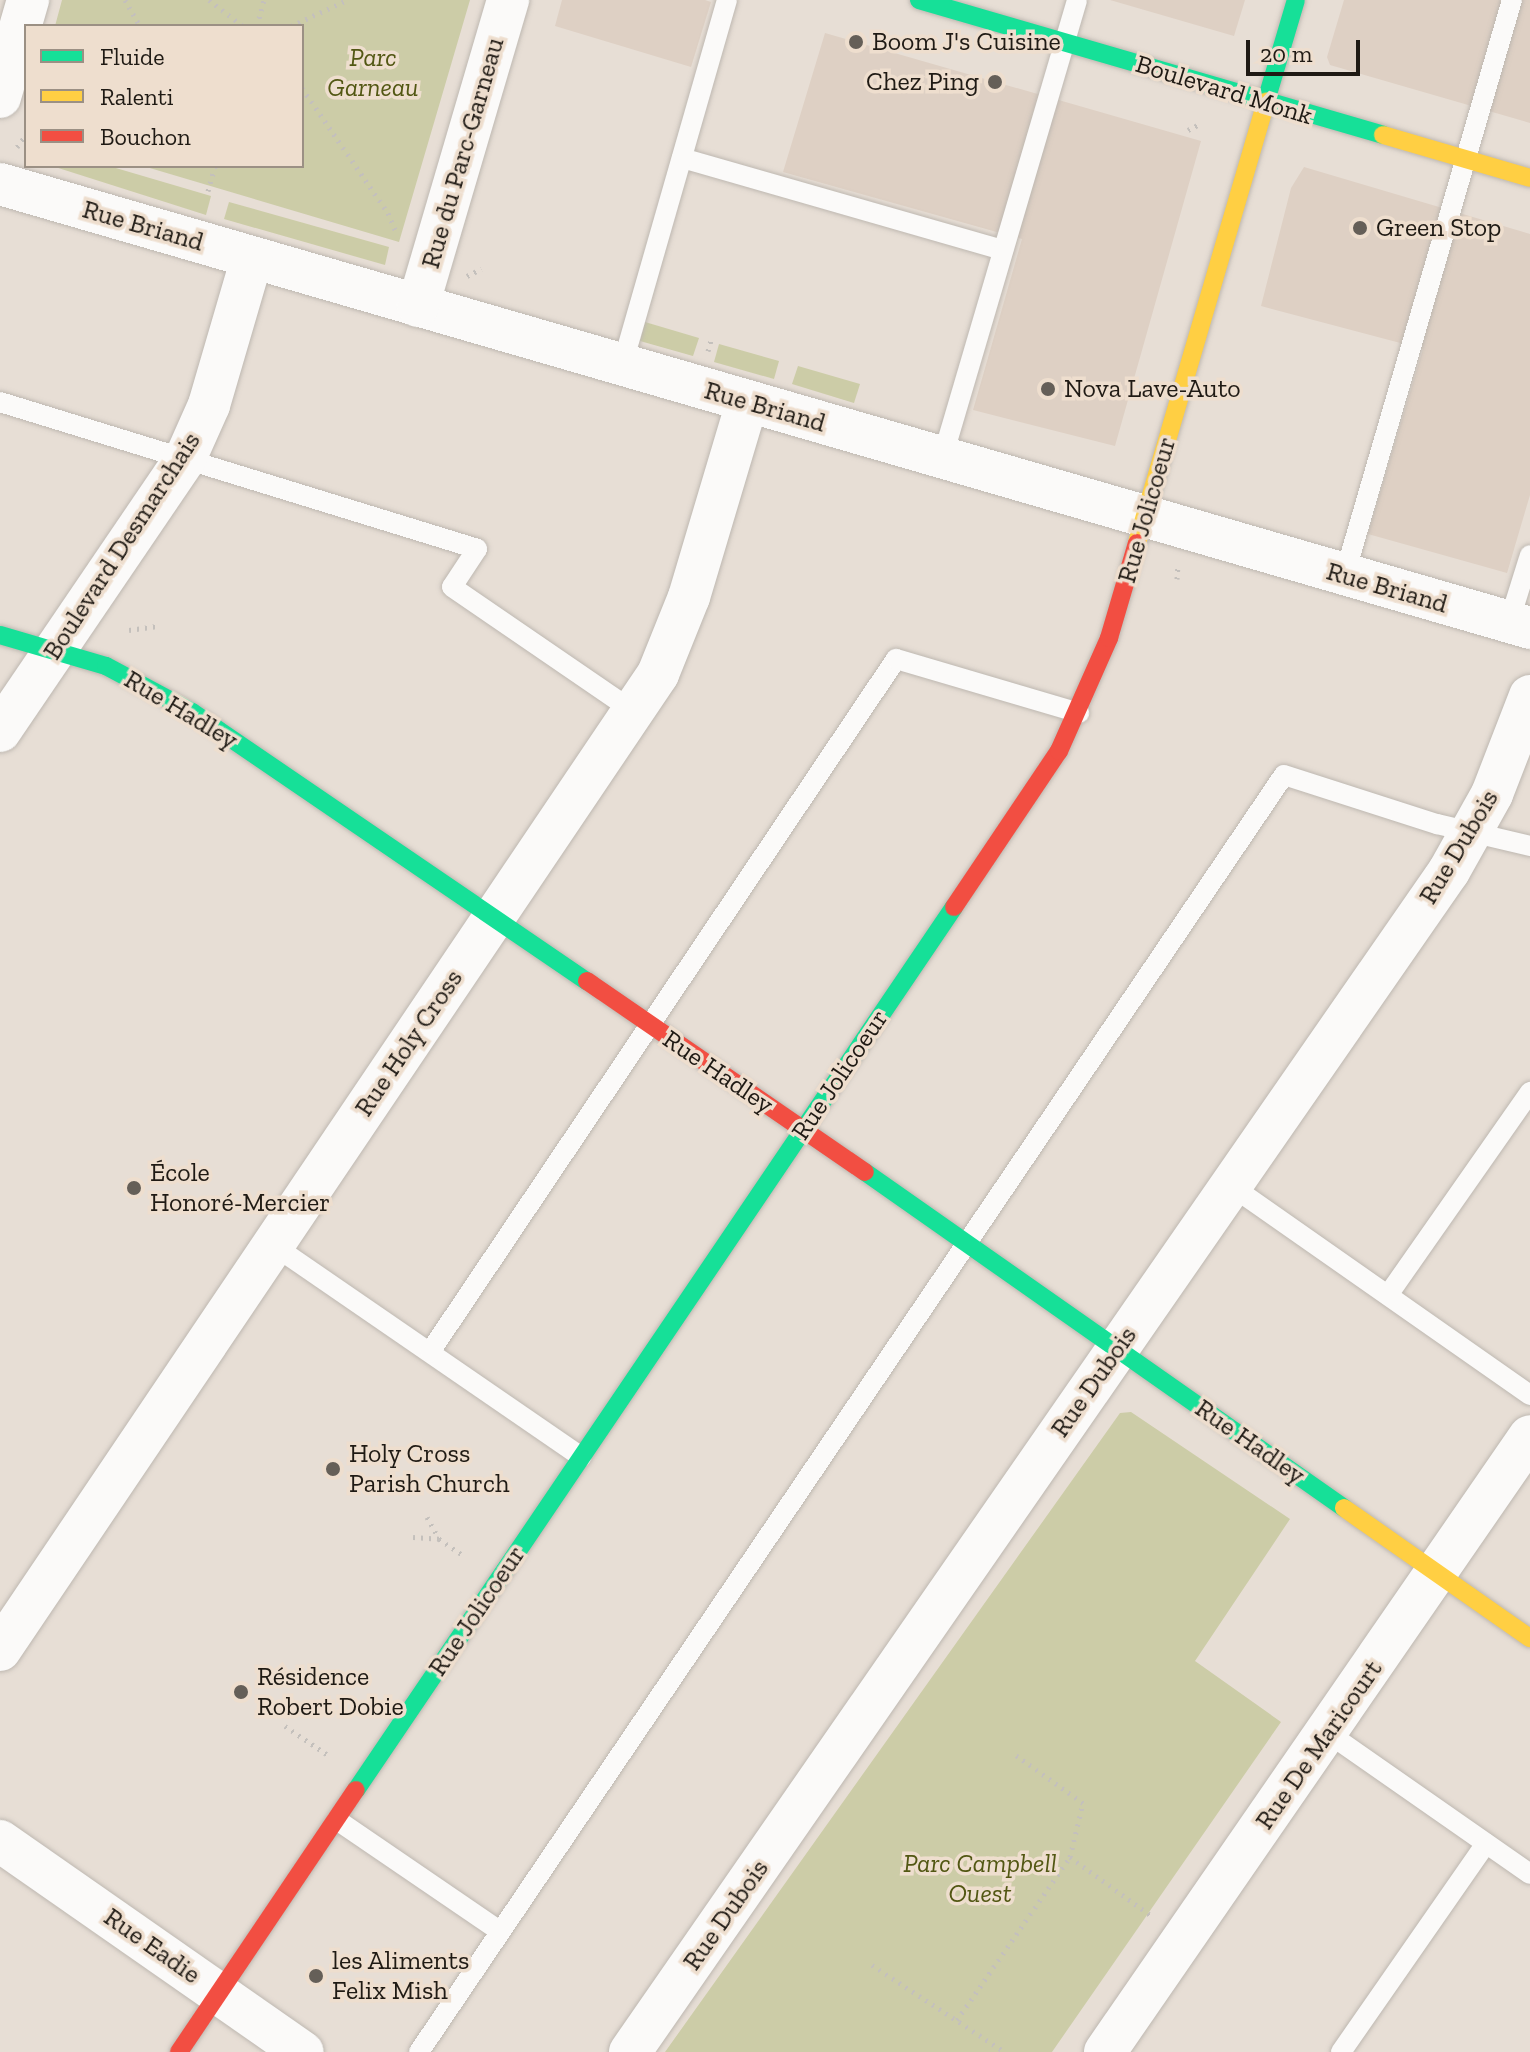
<!DOCTYPE html>
<html>
<head>
<meta charset="utf-8">
<style>
  body { margin:0 }
  #map { position:relative; width:1530px; height:2052px; overflow:hidden; background:#e7ded5; font-family:"Zilla Slab",serif }
  div>[style] { position:absolute }
  [style*='--x'] { left:calc(var(--x)*1px); top:calc(var(--y)*1px); width:calc(var(--w)*1px); rotate:calc(var(--a)*1deg) }
  .commercial>* { inset:0; background:#ded0c4 }
  .green>* { inset:0; background:#cccca7 }
  .path>* { height:5px; margin-top:-2.5px; transform-origin:0; background:repeating-linear-gradient(90deg,#c4c0bc 0 2px,transparent 0 8px) }
  .roads { filter:drop-shadow(0 0 2px #beb8b1) drop-shadow(0 0 2px #beb8b1) }
  .lane>* { height:20px; margin:-10px; padding:0 10px; transform-origin:10px; border-radius:10px; background:#fbfaf9 }
  .street>* { height:42px; margin:-21px; padding:0 21px; transform-origin:21px; border-radius:21px; background:#fbfaf9 }
  .fast>* { height:18px; margin:-9px; padding:0 9px; transform-origin:9px; border-radius:9px; background:#16e098 }
  .slow>* { height:18px; margin:-9px; padding:0 9px; transform-origin:9px; border-radius:9px; background:#ffcf43 }
  .jam>* { height:18px; margin:-9px; padding:0 9px; transform-origin:9px; border-radius:9px; background:#f24e42 }
  .dots>* { width:22px; height:22px; translate:-50% -50%; box-sizing:border-box; border:4px solid #eedece; border-radius:50% }
  span { translate:-50% -50%; white-space:nowrap; text-align:center; line-height:1.15; -webkit-text-stroke:7px #eedece; paint-order:stroke }
  .poi-label { font-size:26px; color:#1f1a14 }
  .left { translate:0 -50%; text-align:left }
  .right { translate:-100% -50%; text-align:right }
  .park-label { font-size:26px; color:#525713; font-style:italic }
  .street-label { font-size:26px; color:#1f1a14 }
  .legend { position:absolute; left:24px; top:24px; width:280px; height:144px; box-sizing:border-box; background:#eedece; border:2px solid #9b9084; margin:0; padding:10px 14px; list-style:none; font-size:24px; color:#1f1a14 }
  .legend li { display:flex; align-items:center; gap:16px; height:40px }
  .legend b { width:40px; border:2px solid #9b9084 }
  .scale { position:absolute; left:1246px; top:40px; width:114px; height:36px; box-sizing:border-box; border:4px solid #1f1a14; border-top:0; padding-left:10px; font-size:24px; line-height:28px; white-space:nowrap; color:#1f1a14; -webkit-text-stroke:6px #eedece; paint-order:stroke }
</style>
</head>
<body>
<div id="map">
  <div class="commercial">
    <div style="clip-path:polygon(562px 0,705px 0,711px 2px,691px 67px,555px 26px)"></div>
    <div style="clip-path:polygon(1110px 0,1245px 0,1234px 36px)"></div>
    <div style="clip-path:polygon(1344px 0,1530px 0,1530px 123px,1330px 65px,1327px 57px)"></div>
    <div style="clip-path:polygon(825px 33px,1201px 141px,1115px 446px,973px 410px,1022px 239px,783px 172px)"></div>
    <div style="clip-path:polygon(1304px 167px,1530px 234px,1530px 495px,1507px 573px,1368px 534px,1423px 349px,1261px 306px,1291px 188px)"></div>
  </div>
  <div class="green">
    <div style="clip-path:polygon(62px 0,470px 0,399px 242px,143px 166px,302px 166px,302px 26px,55px 26px)"></div>
    <div style="clip-path:polygon(52px 166px,109px 166px,211px 196px,206px 215px)"></div>
    <div style="clip-path:polygon(229px 202px,389px 247px,385px 265px,224px 219px)"></div>
    <div style="clip-path:polygon(645px 322px,699px 338px,693px 356px,640px 341px)"></div>
    <div style="clip-path:polygon(719px 344px,779px 361px,774px 379px,714px 362px)"></div>
    <div style="clip-path:polygon(798px 366px,860px 384px,854px 403px,792px 384px)"></div>
    <div style="clip-path:polygon(1131px 1412px,1290px 1519px,1195px 1661px,1281px 1722px,1052px 2052px,665px 2052px,1120px 1413px)"></div>
  </div>
  <div class="path">
    <div style="--x:125;--y:0;--w:30;--a:60"></div>
    <div style="--x:209;--y:0;--w:43;--a:37.4"></div>
    <div style="--x:257;--y:26;--w:27;--a:-75"></div>
    <div style="--x:291;--y:26;--w:62;--a:-24.9"></div>
    <div style="--x:302;--y:88;--w:152;--a:55.5"></div>
    <div style="--x:388;--y:213;--w:23;--a:67"></div>
    <div style="--x:1188;--y:130;--w:11;--a:-27"></div>
    <div style="--x:17;--y:147;--w:15;--a:-53"></div>
    <div style="--x:208;--y:191;--w:26;--a:-74"></div>
    <div style="--x:467;--y:276;--w:16;--a:-27"></div>
    <div style="--x:708;--y:351;--w:15;--a:-74"></div>
    <div style="--x:1177;--y:579;--w:14;--a:-86"></div>
    <div style="--x:129;--y:630;--w:27;--a:-8"></div>
    <div style="--x:427;--y:1517;--w:25;--a:61"></div>
    <div style="--x:413;--y:1537;--w:26;--a:4"></div>
    <div style="--x:439;--y:1539;--w:29;--a:34"></div>
    <div style="--x:285;--y:1726;--w:52;--a:34"></div>
    <div style="--x:1070;--y:1857;--w:99;--a:35.9"></div>
    <div style="--x:872;--y:1965;--w:159;--a:33.2"></div>
    <div style="--x:957;--y:2020;--w:198;--a:-55.3"></div>
    <div style="--x:1070;--y:1857;--w:56;--a:-76.5"></div>
    <div style="--x:1083;--y:1803;--w:86;--a:-144.5"></div>
  </div>
  <div class="roads">
    <div class="lane">
      <div style="--x:682;--y:158;--w:334;--a:16"></div>
      <div style="--x:622;--y:366;--w:381;--a:-74"></div>
      <div style="--x:0;--y:402;--w:499;--a:17.1"></div>
      <div style="--x:477;--y:549;--w:45;--a:123.3"></div>
      <div style="--x:452;--y:587;--w:219;--a:34.4"></div>
      <div style="--x:942;--y:459;--w:478;--a:-73.6"></div>
      <div style="--x:1344;--y:577;--w:601;--a:-73.77"></div>
      <div style="--x:1509;--y:622;--w:70;--a:-72.6"></div>
      <div style="--x:1230;--y:1185;--w:366;--a:35"></div>
      <div style="--x:273;--y:1245;--w:374;--a:34.5"></div>
      <div style="--x:1388;--y:1295;--w:248;--a:-55"></div>
      <div style="--x:430;--y:1352;--w:835;--a:-56.08"></div>
      <div style="--x:896;--y:659;--w:191;--a:16.4"></div>
      <div style="--x:1328;--y:1733;--w:246;--a:34.9"></div>
      <div style="--x:337;--y:1820;--w:197;--a:34.3"></div>
      <div style="--x:419;--y:2052;--w:1542;--a:-55.89"></div>
      <div style="--x:1284;--y:775;--w:161;--a:17.8"></div>
      <div style="--x:1437;--y:824;--w:96;--a:13.3"></div>
      <div style="--x:1341;--y:2052;--w:254;--a:-55.2"></div>
    </div>
    <div class="street">
      <div style="--x:0;--y:97;--w:101;--a:-73.9"></div>
      <div style="--x:0;--y:184;--w:1593;--a:16.18"></div>
      <div style="--x:418;--y:306;--w:319;--a:-73.6"></div>
      <div style="--x:0;--y:731;--w:329;--a:-55.8"></div>
      <div style="--x:185;--y:459;--w:59;--a:-66"></div>
      <div style="--x:209;--y:405;--w:153;--a:-73.7"></div>
      <div style="--x:0;--y:1650;--w:1177;--a:-56.01"></div>
      <div style="--x:658;--y:674;--w:83;--a:-68.1"></div>
      <div style="--x:689;--y:597;--w:203;--a:-73.4"></div>
      <div style="--x:0;--y:1841;--w:369;--a:34.9"></div>
      <div style="--x:630;--y:2052;--w:1437;--a:-55.26"></div>
      <div style="--x:1449;--y:871;--w:88;--a:-60.8"></div>
      <div style="--x:1492;--y:794;--w:105;--a:-68.8"></div>
      <div style="--x:1105;--y:2052;--w:748;--a:-55.4"></div>
    </div>
    <div class="fast">
      <div style="--x:919;--y:0;--w:483;--a:16.2"></div>
      <div style="--x:1266;--y:101;--w:105;--a:-73.5"></div>
      <div style="--x:0;--y:635;--w:110;--a:16.3"></div>
      <div style="--x:106;--y:666;--w:98;--a:28.1"></div>
      <div style="--x:192;--y:712;--w:478;--a:34.3"></div>
      <div style="--x:865;--y:1172;--w:585;--a:35.05"></div>
      <div style="--x:356;--y:1790;--w:1066;--a:-55.89"></div>
    </div>
    <div class="slow">
      <div style="--x:1383;--y:135;--w:153;--a:16.3"></div>
      <div style="--x:1137;--y:543;--w:460;--a:-73.7"></div>
      <div style="--x:1344;--y:1508;--w:227;--a:35"></div>
    </div>
    <div class="jam">
      <div style="--x:954;--y:907;--w:188;--a:-56.1"></div>
      <div style="--x:1059;--y:751;--w:124;--a:-66.1"></div>
      <div style="--x:1109;--y:638;--w:99;--a:-73.6"></div>
      <div style="--x:587;--y:981;--w:337;--a:34.5"></div>
      <div style="--x:179;--y:2052;--w:316;--a:-56"></div>
    </div>
  </div>
  <div class="dots">
    <div style="left:856px;top:42px;background:#655f58"></div>
    <div style="left:995px;top:82px;background:#655f58"></div>
    <div style="left:1360px;top:228px;background:#655f58"></div>
    <div style="left:1048px;top:389px;background:#655f58"></div>
    <div style="left:134px;top:1188px;background:#655f58"></div>
    <div style="left:333px;top:1469px;background:#655f58"></div>
    <div style="left:241px;top:1692px;background:#655f58"></div>
    <div style="left:316px;top:1976px;background:#655f58"></div>
  </div>
  <div class="poi-label">
    <span class="left" style="left:872px;top:42px">Boom J's Cuisine</span>
    <span class="right" style="left:979px;top:82px">Chez Ping</span>
    <span class="left" style="left:1376px;top:228px">Green Stop</span>
    <span class="left" style="left:1064px;top:389px">Nova Lave-Auto</span>
    <span class="left" style="left:150px;top:1188px">École<br>Honoré-Mercier</span>
    <span class="left" style="left:349px;top:1469px">Holy Cross<br>Parish Church</span>
    <span class="left" style="left:257px;top:1692px">Résidence<br>Robert Dobie</span>
    <span class="left" style="left:332px;top:1976px">les Aliments<br>Felix Mish</span>
  </div>
  <div class="park-label">
    <span style="left:373px;top:73px">Parc<br>Garneau</span>
    <span style="left:980px;top:1879px">Parc Campbell<br>Ouest</span>
  </div>
  <div class="street-label">
    <span style="left:1224px;top:90px;rotate:17deg">Boulevard Monk</span>
    <span style="left:463px;top:153px;rotate:-74deg">Rue du Parc-Garneau</span>
    <span style="left:143px;top:226px;rotate:16deg">Rue Briand</span>
    <span style="left:765px;top:407px;rotate:16deg">Rue Briand</span>
    <span style="left:1147px;top:510px;rotate:-74deg">Rue Jolicoeur</span>
    <span style="left:122px;top:546px;rotate:-57deg">Boulevard Desmarchais</span>
    <span style="left:1387px;top:588px;rotate:16deg">Rue Briand</span>
    <span style="left:181px;top:710px;rotate:31deg">Rue Hadley</span>
    <span style="left:1459px;top:847px;rotate:-59deg">Rue Dubois</span>
    <span style="left:409px;top:1043px;rotate:-56deg">Rue Holy Cross</span>
    <span style="left:718px;top:1072px;rotate:34deg">Rue Hadley</span>
    <span style="left:840px;top:1075px;rotate:-56deg">Rue Jolicoeur</span>
    <span style="left:1094px;top:1382px;rotate:-55deg">Rue Dubois</span>
    <span style="left:1250px;top:1442px;rotate:35deg">Rue Hadley</span>
    <span style="left:477px;top:1611px;rotate:-56deg">Rue Jolicoeur</span>
    <span style="left:1319px;top:1745px;rotate:-55deg">Rue De Maricourt</span>
    <span style="left:726px;top:1915px;rotate:-55deg">Rue Dubois</span>
    <span style="left:152px;top:1946px;rotate:35deg">Rue Eadie</span>
  </div>
  <ul class="legend">
  <li><b style="height:10px;background:#16e098"></b>Fluide</li>
  <li><b style="height:10px;background:#ffcf43"></b>Ralenti</li>
  <li><b style="height:10px;background:#f24e42"></b>Bouchon</li>
  </ul>
  <div class="scale">20 m</div>
</div>
</body>
</html>
